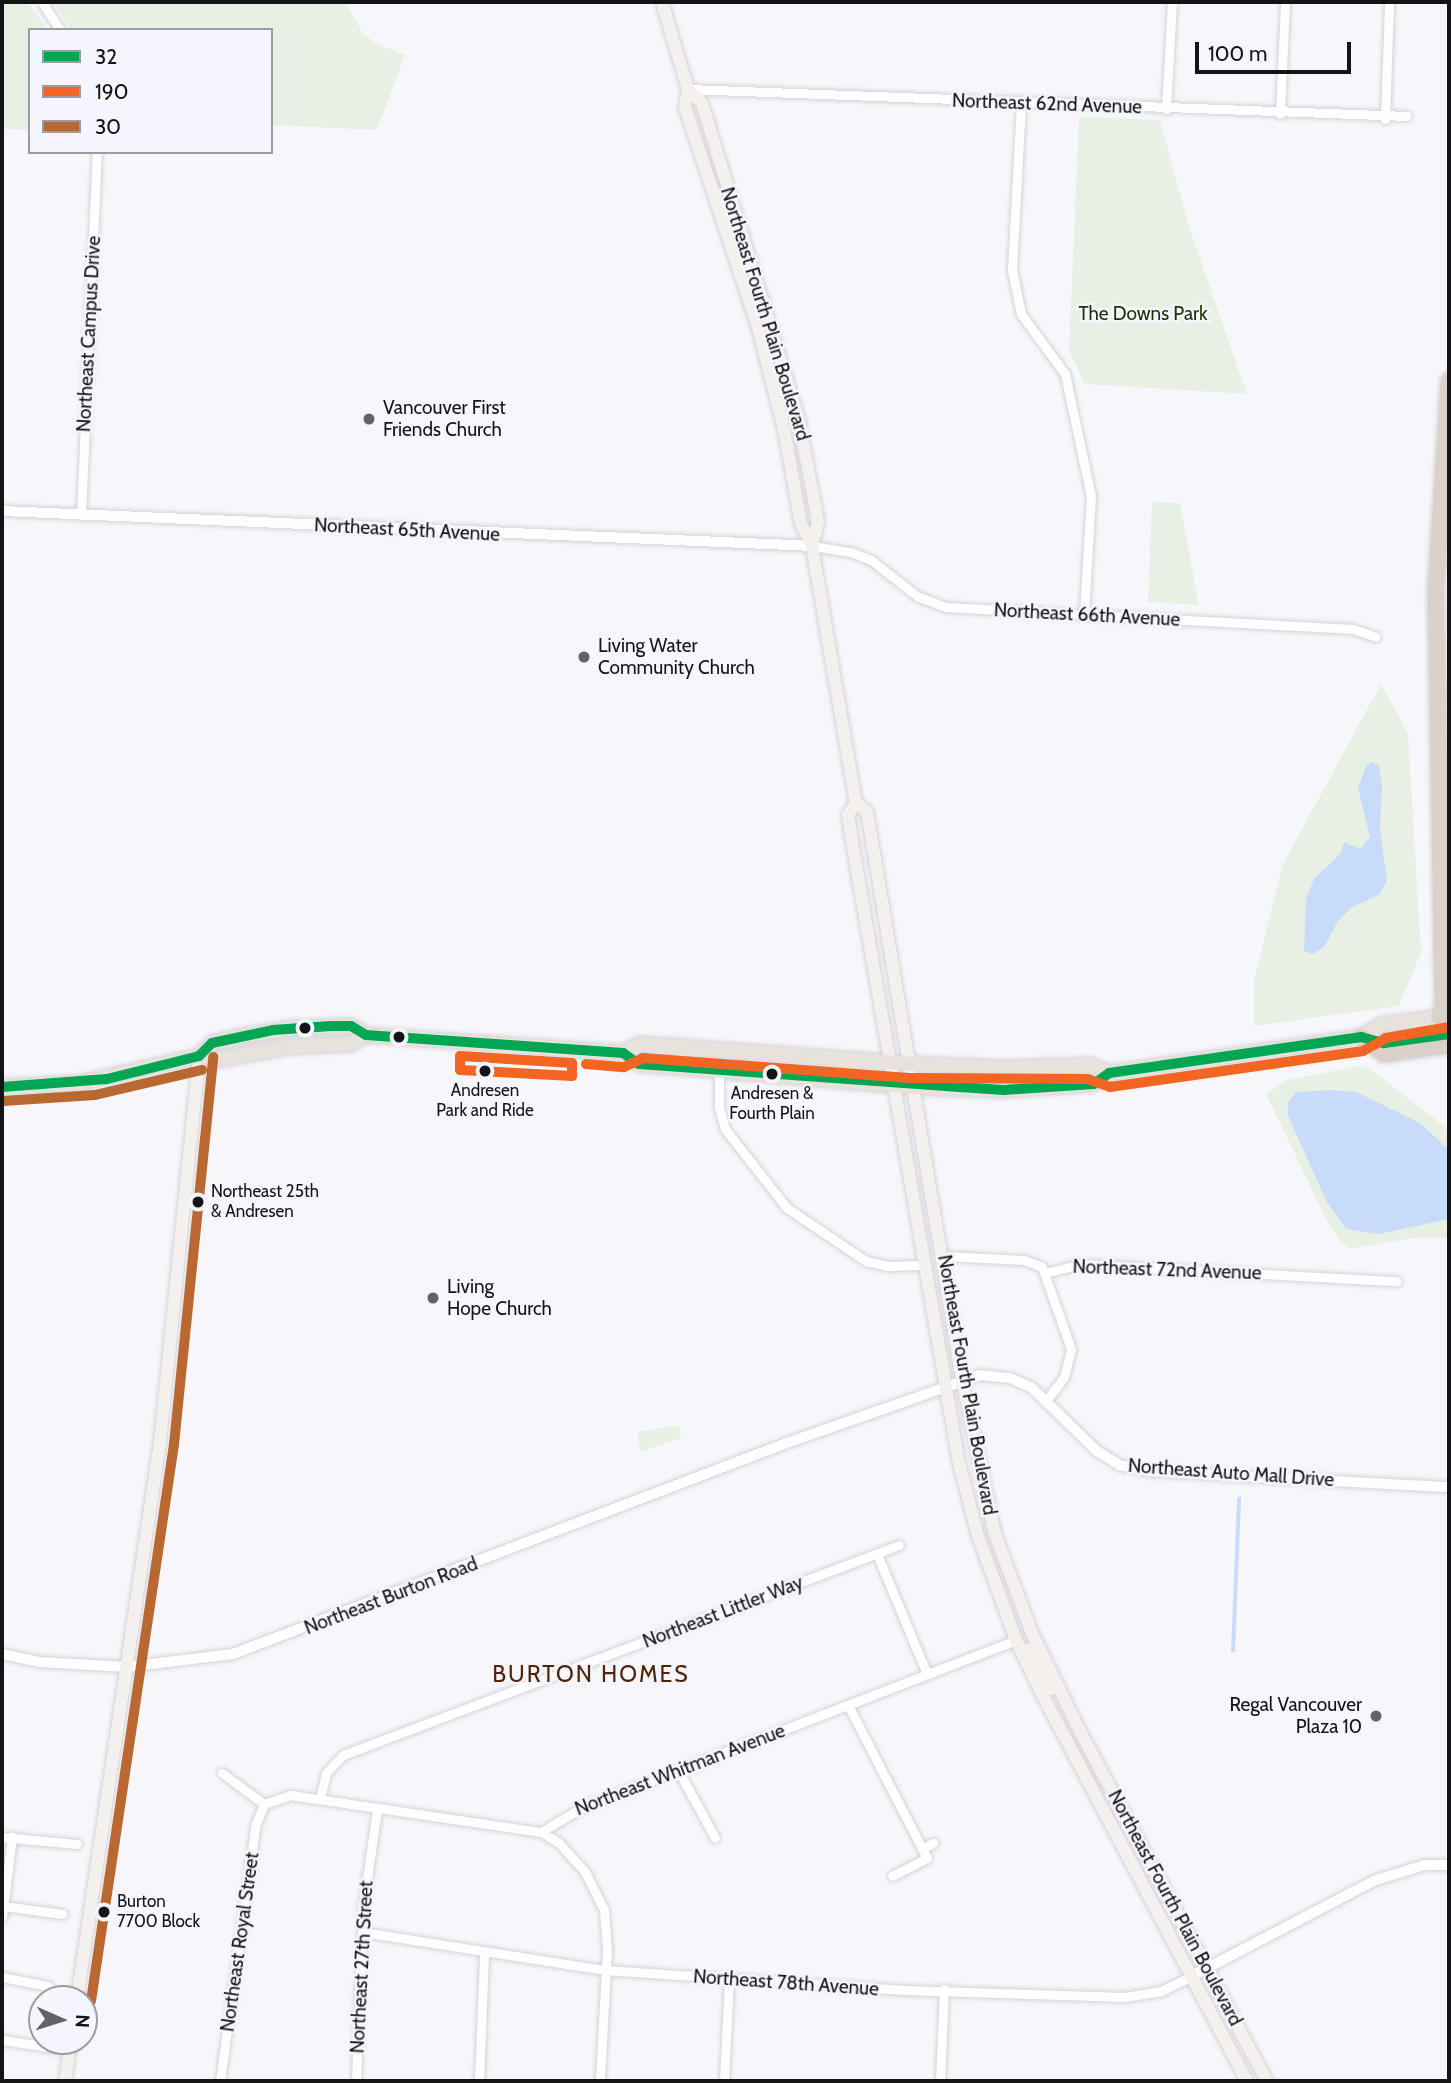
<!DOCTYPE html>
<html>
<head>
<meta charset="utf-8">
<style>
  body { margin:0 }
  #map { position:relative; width:1451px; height:2083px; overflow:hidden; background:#f7f7fb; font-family:Cabin,sans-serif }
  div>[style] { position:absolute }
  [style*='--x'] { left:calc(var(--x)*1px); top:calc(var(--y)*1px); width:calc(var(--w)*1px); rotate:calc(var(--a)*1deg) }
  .green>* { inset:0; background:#e7f0e3 }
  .water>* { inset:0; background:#c9dbfb }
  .stream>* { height:3.5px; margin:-1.75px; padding:0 1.75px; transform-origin:1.75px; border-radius:1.75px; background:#c9dbfb }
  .roads { filter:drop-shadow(0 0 2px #d4d4d8) drop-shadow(0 0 2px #d4d4d8) }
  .minor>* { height:9px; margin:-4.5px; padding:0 4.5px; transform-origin:4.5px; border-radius:4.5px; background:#fefefe }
  .tertiary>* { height:10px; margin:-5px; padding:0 5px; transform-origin:5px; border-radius:5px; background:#fefefe }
  .secondary>* { height:12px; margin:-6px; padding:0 6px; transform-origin:6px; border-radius:6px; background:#f3f0ee }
  .primary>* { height:14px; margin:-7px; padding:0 7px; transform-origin:7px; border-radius:7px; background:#e8e2dd }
  .motorway>* { height:16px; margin:-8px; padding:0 8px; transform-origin:8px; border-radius:8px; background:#dad1c8 }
  .bus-1>* { height:10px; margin:-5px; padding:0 5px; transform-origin:5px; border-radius:5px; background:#00a651 }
  .bus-2>* { height:10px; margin:-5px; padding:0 5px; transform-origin:5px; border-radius:5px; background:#f26522 }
  .bus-3>* { height:10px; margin:-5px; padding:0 5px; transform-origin:5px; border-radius:5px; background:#ba6831 }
  .dots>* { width:19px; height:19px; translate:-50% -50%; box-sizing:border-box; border:4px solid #f5f5fd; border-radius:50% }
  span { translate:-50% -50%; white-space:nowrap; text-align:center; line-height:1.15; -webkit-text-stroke:5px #f5f5fd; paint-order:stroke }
  .bus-label { font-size:17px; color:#141417 }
  .left { translate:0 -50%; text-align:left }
  .street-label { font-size:19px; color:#141417 }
  .park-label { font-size:19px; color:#193303 }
  .poi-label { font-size:19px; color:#141417 }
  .right { translate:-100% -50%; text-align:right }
  .quarter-label { font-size:23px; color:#522306; letter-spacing:2px }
  .frame { position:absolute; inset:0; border:4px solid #141417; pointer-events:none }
  .legend { position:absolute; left:28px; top:28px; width:245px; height:126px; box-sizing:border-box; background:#f5f5fd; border:2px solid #9b9ba1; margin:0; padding:9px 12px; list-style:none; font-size:21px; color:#141417 }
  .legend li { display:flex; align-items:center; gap:14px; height:35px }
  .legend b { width:35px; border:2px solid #9b9ba1 }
  .north { position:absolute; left:28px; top:1985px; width:70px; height:70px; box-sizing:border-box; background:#f5f5fd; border:2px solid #9b9ba1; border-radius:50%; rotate:93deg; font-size:19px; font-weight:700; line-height:28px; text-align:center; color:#141417 }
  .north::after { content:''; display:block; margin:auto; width:24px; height:32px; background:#636367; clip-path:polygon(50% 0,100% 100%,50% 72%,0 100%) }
  .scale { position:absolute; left:1195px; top:42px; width:156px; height:32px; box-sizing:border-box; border:4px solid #141417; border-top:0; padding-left:9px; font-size:21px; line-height:24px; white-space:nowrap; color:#141417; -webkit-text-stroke:5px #f5f5fd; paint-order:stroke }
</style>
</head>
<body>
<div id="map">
  <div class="green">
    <div style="clip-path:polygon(2px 2px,28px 2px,47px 30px,30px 30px,30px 130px,2px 129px)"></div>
    <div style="clip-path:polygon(53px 2px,346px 2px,362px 32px,375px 43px,405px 55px,377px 130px,271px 125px,271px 30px,72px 30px)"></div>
    <div style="clip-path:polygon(1079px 117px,1160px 120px,1189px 227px,1247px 394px,1085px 384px,1069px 351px)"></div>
    <div style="clip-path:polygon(1152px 502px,1180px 503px,1199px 605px,1148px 602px)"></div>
    <div style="clip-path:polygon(1381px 684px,1408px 733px,1421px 952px,1399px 1006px,1254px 1026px,1254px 981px,1282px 866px)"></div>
    <div style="clip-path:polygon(1360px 1066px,1370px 1069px,1449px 1130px,1449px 1238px,1413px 1238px,1348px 1249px,1330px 1227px,1266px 1094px,1287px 1080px)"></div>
    <div style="clip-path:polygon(679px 1425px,681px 1438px,640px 1452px,637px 1432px)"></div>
  </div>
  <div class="water">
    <div style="clip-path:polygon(1372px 762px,1379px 766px,1382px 786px,1380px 829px,1387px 880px,1380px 894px,1351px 908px,1338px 921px,1324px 947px,1313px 954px,1304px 951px,1306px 899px,1314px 879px,1341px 853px,1344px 842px,1360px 849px,1370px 837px,1358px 788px,1366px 766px)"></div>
    <div style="clip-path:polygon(1330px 1090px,1356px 1092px,1379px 1103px,1420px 1123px,1449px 1150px,1449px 1219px,1379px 1234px,1346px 1229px,1327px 1202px,1288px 1116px,1288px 1103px,1296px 1092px)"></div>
  </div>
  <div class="stream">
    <div style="--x:1233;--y:1651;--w:152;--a:-87.7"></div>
  </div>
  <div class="roads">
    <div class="minor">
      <div style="--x:42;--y:2;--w:33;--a:57"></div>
      <div style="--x:688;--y:89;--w:719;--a:2.15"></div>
      <div style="--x:1021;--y:103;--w:167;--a:93.1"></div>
      <div style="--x:1012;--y:270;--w:45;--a:78.4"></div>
      <div style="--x:1021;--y:314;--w:74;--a:53.7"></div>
      <div style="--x:1065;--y:374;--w:125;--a:78"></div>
      <div style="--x:1091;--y:496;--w:119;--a:93.4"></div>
      <div style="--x:1166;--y:109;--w:107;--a:-86.8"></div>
      <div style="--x:1280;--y:114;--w:112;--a:-87.4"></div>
      <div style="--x:1385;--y:119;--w:117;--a:-88"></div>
      <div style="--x:81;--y:515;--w:363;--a:-87.5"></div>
      <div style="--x:812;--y:546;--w:39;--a:9"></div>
      <div style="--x:851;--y:552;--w:22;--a:22"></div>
      <div style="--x:871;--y:560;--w:58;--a:38"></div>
      <div style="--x:917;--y:596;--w:31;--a:21"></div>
      <div style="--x:946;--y:607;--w:408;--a:3.1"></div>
      <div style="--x:1353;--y:629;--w:24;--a:19"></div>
      <div style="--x:719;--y:1070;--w:37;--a:90"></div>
      <div style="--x:719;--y:1107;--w:23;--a:75"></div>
      <div style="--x:725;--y:1129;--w:100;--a:51.9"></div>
      <div style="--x:787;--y:1208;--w:95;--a:33.9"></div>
      <div style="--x:866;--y:1261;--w:23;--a:13"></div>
      <div style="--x:888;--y:1266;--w:38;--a:-2"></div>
      <div style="--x:943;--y:1256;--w:81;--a:2.8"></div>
      <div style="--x:1024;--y:1260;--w:19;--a:21"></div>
      <div style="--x:1042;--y:1267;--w:87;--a:70.5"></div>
      <div style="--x:1071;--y:1349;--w:29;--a:104"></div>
      <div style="--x:1064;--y:1377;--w:30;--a:127"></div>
      <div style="--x:1045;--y:1273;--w:36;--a:-14"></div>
      <div style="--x:1080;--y:1264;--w:317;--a:3.1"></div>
      <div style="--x:877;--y:1554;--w:130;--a:67.4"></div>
      <div style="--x:848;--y:1705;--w:172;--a:62.7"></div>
      <div style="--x:927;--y:1858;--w:39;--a:153"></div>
      <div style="--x:678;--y:1770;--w:77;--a:61.4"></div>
      <div style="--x:222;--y:1773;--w:52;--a:36.4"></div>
      <div style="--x:320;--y:1799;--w:27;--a:-77"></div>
      <div style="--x:326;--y:1773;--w:25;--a:-47"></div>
      <div style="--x:343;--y:1755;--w:594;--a:-20.69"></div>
      <div style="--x:264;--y:1804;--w:28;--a:-19"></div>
      <div style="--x:290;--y:1795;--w:254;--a:8.4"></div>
      <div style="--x:541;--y:1832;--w:49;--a:-30.8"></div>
      <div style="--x:583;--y:1807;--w:464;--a:-21.1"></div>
      <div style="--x:541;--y:1832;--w:21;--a:31"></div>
      <div style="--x:559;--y:1843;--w:39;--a:48"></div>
      <div style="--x:585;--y:1872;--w:42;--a:63.4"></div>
      <div style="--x:604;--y:1910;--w:40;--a:85.7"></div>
      <div style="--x:607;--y:1950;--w:131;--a:93.1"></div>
      <div style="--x:2;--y:1837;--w:75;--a:5.3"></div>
      <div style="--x:922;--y:1849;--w:13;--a:-29"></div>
      <div style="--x:3;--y:1906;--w:60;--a:7.7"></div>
      <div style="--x:2;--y:1917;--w:81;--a:-82.9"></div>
      <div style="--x:362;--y:1932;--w:245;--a:8.9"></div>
      <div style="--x:604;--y:1970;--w:301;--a:3.8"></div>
      <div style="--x:904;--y:1990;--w:220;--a:1.8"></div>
      <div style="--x:1124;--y:1997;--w:37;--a:-9"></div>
      <div style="--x:1161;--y:1991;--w:34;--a:-26"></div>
      <div style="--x:2;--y:1977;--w:47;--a:11.1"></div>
      <div style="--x:2;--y:2040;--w:68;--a:8.5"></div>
      <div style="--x:220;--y:2081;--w:260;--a:-82.1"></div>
      <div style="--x:256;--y:1823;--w:21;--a:-67"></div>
      <div style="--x:356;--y:2081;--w:175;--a:-87.7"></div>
      <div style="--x:363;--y:1906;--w:97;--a:-81.7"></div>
      <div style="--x:479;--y:2081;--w:126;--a:-87.7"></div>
      <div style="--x:724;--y:2081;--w:101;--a:-87.2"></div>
      <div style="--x:940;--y:2081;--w:92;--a:-87.5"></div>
    </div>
    <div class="tertiary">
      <div style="--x:2;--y:511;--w:811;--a:2.47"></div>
      <div style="--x:2;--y:1654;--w:38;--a:12"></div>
      <div style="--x:39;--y:1662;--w:87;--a:3.3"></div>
      <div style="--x:126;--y:1667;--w:108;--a:-6.9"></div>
      <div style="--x:233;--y:1654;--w:590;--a:-20.86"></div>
      <div style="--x:784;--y:1444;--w:208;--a:-19.4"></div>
      <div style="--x:980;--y:1375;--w:30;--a:6"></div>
      <div style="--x:1010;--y:1378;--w:24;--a:24"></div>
      <div style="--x:1032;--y:1388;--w:91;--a:44.1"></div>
      <div style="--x:1097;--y:1451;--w:26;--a:32"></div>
      <div style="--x:1119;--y:1465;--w:31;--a:11"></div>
      <div style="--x:1149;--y:1471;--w:300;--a:3.1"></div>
      <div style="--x:1192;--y:1976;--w:208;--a:-27.6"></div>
      <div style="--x:1376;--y:1880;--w:51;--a:-17"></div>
      <div style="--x:1425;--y:1865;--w:24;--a:0"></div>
    </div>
    <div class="secondary">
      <div style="--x:662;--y:2;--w:91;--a:73.4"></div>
      <div style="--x:688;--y:89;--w:20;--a:45"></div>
      <div style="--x:702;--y:103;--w:332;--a:73"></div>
      <div style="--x:799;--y:421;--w:103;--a:79.3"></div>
      <div style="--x:818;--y:522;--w:25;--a:104"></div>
      <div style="--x:688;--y:89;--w:18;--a:99"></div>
      <div style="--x:685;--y:107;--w:233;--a:71.7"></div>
      <div style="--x:758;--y:328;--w:104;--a:75.6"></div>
      <div style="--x:784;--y:429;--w:97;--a:79.9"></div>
      <div style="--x:801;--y:524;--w:25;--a:63"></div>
      <div style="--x:812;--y:546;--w:261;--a:80.3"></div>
      <div style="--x:856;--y:803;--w:14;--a:39"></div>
      <div style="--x:867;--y:812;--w:575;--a:80.49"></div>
      <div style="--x:962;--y:1379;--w:158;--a:78"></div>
      <div style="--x:995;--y:1534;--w:106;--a:69.5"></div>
      <div style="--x:1032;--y:1633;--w:109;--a:63.9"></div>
      <div style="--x:1080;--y:1731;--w:397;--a:61.9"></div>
      <div style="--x:856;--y:803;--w:14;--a:124"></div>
      <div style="--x:848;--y:815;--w:32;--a:81"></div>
      <div style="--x:853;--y:847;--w:625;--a:80.24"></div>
      <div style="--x:959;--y:1463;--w:75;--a:75.4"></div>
      <div style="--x:978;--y:1536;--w:111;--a:69.9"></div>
      <div style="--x:1016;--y:1640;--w:62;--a:64.3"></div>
      <div style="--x:1043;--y:1696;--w:436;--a:62.1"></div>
      <div style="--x:1030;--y:1649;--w:45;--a:63.4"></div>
      <div style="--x:77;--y:1999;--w:563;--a:-81.52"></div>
      <div style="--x:160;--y:1442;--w:388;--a:-84.2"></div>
      <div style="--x:65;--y:2081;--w:40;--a:-81.5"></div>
    </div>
    <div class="primary">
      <div style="--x:1361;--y:1037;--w:23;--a:-31"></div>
      <div style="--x:1381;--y:1025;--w:69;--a:-7.5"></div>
      <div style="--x:623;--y:1053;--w:19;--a:-28"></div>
      <div style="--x:640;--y:1044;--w:271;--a:4.2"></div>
      <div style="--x:910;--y:1064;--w:96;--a:2.4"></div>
      <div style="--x:1006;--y:1068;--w:84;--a:-2"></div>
      <div style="--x:1090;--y:1065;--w:21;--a:23"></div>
      <div style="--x:199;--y:1056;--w:18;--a:-45"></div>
      <div style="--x:212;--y:1043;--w:27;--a:-13"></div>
      <div style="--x:238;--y:1037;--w:55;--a:-9.5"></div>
      <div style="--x:292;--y:1028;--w:59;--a:-1.9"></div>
      <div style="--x:351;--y:1026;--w:17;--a:31"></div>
      <div style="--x:366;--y:1035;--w:258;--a:4"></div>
      <div style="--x:623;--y:1053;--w:19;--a:35"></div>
      <div style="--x:639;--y:1064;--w:276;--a:4.8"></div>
      <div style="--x:914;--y:1087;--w:89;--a:1.9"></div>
      <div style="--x:1003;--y:1090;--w:91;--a:-3.8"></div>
      <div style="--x:1094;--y:1084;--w:19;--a:-36"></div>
      <div style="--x:1109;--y:1073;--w:255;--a:-8.1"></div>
      <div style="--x:1361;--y:1037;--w:24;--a:15"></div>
      <div style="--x:1384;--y:1043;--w:66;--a:-7.9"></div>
      <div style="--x:649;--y:1058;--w:50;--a:0"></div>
      <div style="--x:699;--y:1058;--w:11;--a:-56"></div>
      <div style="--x:2;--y:1087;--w:78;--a:-2.9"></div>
      <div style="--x:80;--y:1083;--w:122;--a:-12.8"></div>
      <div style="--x:199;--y:1056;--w:17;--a:13"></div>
      <div style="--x:216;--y:1060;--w:73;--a:-10.2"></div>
      <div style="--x:288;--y:1047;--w:62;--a:-2.8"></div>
      <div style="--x:350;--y:1044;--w:18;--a:-29"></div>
    </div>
    <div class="motorway">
      <div style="--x:1439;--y:1017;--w:12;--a:-70"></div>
      <div style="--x:1443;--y:1006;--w:419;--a:-91"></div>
      <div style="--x:1436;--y:587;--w:207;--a:-86.4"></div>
      <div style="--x:1361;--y:1037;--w:29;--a:36"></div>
      <div style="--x:1384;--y:1054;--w:66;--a:-7.9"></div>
    </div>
  </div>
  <div class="bus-1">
    <div style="--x:2;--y:1087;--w:105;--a:-4.4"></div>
    <div style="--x:107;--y:1079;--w:95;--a:-14"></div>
    <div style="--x:199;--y:1056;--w:18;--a:-45"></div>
    <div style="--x:212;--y:1043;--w:62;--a:-12"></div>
    <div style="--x:273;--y:1030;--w:58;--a:-3.9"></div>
    <div style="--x:331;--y:1026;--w:20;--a:0"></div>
    <div style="--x:351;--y:1026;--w:17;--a:31"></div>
    <div style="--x:366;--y:1035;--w:258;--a:4"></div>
    <div style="--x:623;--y:1053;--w:19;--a:35"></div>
    <div style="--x:639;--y:1064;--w:365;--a:4.1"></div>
    <div style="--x:1003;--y:1090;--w:91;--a:-3.8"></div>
    <div style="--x:1094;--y:1084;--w:19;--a:-36"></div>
    <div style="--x:1109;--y:1073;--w:255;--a:-8.1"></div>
    <div style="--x:1361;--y:1037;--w:24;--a:15"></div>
    <div style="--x:1384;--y:1043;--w:66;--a:-7.9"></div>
  </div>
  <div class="bus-2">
    <div style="--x:460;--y:1056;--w:112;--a:3.6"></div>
    <div style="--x:572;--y:1063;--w:13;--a:90"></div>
    <div style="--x:572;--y:1076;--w:112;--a:-176.9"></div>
    <div style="--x:460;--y:1070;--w:14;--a:-90"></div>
    <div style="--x:586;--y:1064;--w:38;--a:5"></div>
    <div style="--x:624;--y:1067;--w:21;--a:-25"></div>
    <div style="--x:643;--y:1058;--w:267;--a:4.3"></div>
    <div style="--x:909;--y:1078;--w:178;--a:0.3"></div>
    <div style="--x:1087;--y:1079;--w:24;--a:19"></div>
    <div style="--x:1110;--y:1087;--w:256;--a:-8.1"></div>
    <div style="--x:1363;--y:1051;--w:26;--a:-29"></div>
    <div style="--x:1386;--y:1038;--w:64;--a:-9.9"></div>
  </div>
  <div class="bus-3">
    <div style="--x:3;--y:1101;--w:92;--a:-3.7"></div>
    <div style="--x:95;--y:1095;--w:110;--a:-13.2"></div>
    <div style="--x:91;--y:2001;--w:563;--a:-81.52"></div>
    <div style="--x:174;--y:1444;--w:389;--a:-84.2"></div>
  </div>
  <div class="dots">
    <div style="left:369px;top:419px;background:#636367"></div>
    <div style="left:584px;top:657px;background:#636367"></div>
    <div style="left:305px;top:1028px;background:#141417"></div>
    <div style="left:399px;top:1037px;background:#141417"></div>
    <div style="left:485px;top:1071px;background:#141417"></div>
    <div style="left:772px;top:1074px;background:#141417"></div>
    <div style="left:198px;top:1202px;background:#141417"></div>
    <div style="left:433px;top:1298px;background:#636367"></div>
    <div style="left:1376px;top:1716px;background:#636367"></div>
    <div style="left:104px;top:1912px;background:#141417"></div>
  </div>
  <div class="bus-label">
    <span style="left:485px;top:1101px">Andresen<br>Park and Ride</span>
    <span style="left:772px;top:1104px">Andresen &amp;<br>Fourth Plain</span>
    <span class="left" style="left:211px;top:1202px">Northeast 25th<br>&amp; Andresen</span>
    <span class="left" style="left:117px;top:1912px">Burton<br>7700 Block</span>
  </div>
  <div class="street-label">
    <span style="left:1047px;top:104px;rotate:2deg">Northeast 62nd Avenue</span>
    <span style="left:765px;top:314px;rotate:73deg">Northeast Fourth Plain Boulevard</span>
    <span style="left:89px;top:334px;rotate:-87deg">Northeast Campus Drive</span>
    <span style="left:407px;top:530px;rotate:3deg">Northeast 65th Avenue</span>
    <span style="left:1087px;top:615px;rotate:3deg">Northeast 66th Avenue</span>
    <span style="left:1167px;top:1270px;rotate:2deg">Northeast 72nd Avenue</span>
    <span style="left:967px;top:1385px;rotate:80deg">Northeast Fourth Plain Boulevard</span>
    <span style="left:1231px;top:1473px;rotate:4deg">Northeast Auto Mall Drive</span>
    <span style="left:391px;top:1596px;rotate:-21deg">Northeast Burton Road</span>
    <span style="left:723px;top:1612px;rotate:-21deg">Northeast Littler Way</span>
    <span style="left:680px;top:1770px;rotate:-21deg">Northeast Whitman Avenue</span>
    <span style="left:1175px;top:1908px;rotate:62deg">Northeast Fourth Plain Boulevard</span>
    <span style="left:240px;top:1942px;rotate:-82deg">Northeast Royal Street</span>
    <span style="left:362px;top:1967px;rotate:-87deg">Northeast 27th Street</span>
    <span style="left:786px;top:1983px;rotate:4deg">Northeast 78th Avenue</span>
  </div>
  <div class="park-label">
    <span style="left:1143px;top:314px">The Downs Park</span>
  </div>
  <div class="poi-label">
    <span class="left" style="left:383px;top:419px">Vancouver First<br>Friends Church</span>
    <span class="left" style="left:598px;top:657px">Living Water<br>Community Church</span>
    <span class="left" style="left:447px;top:1298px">Living<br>Hope Church</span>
    <span class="right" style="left:1362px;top:1716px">Regal Vancouver<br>Plaza 10</span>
  </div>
  <div class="quarter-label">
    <span style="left:591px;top:1674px">BURTON HOMES</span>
  </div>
  <div class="frame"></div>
  <ul class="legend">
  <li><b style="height:9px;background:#00a651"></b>32</li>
  <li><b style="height:9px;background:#f26522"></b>190</li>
  <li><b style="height:9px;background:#ba6831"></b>30</li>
  </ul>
  <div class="north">N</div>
  <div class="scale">100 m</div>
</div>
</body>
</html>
